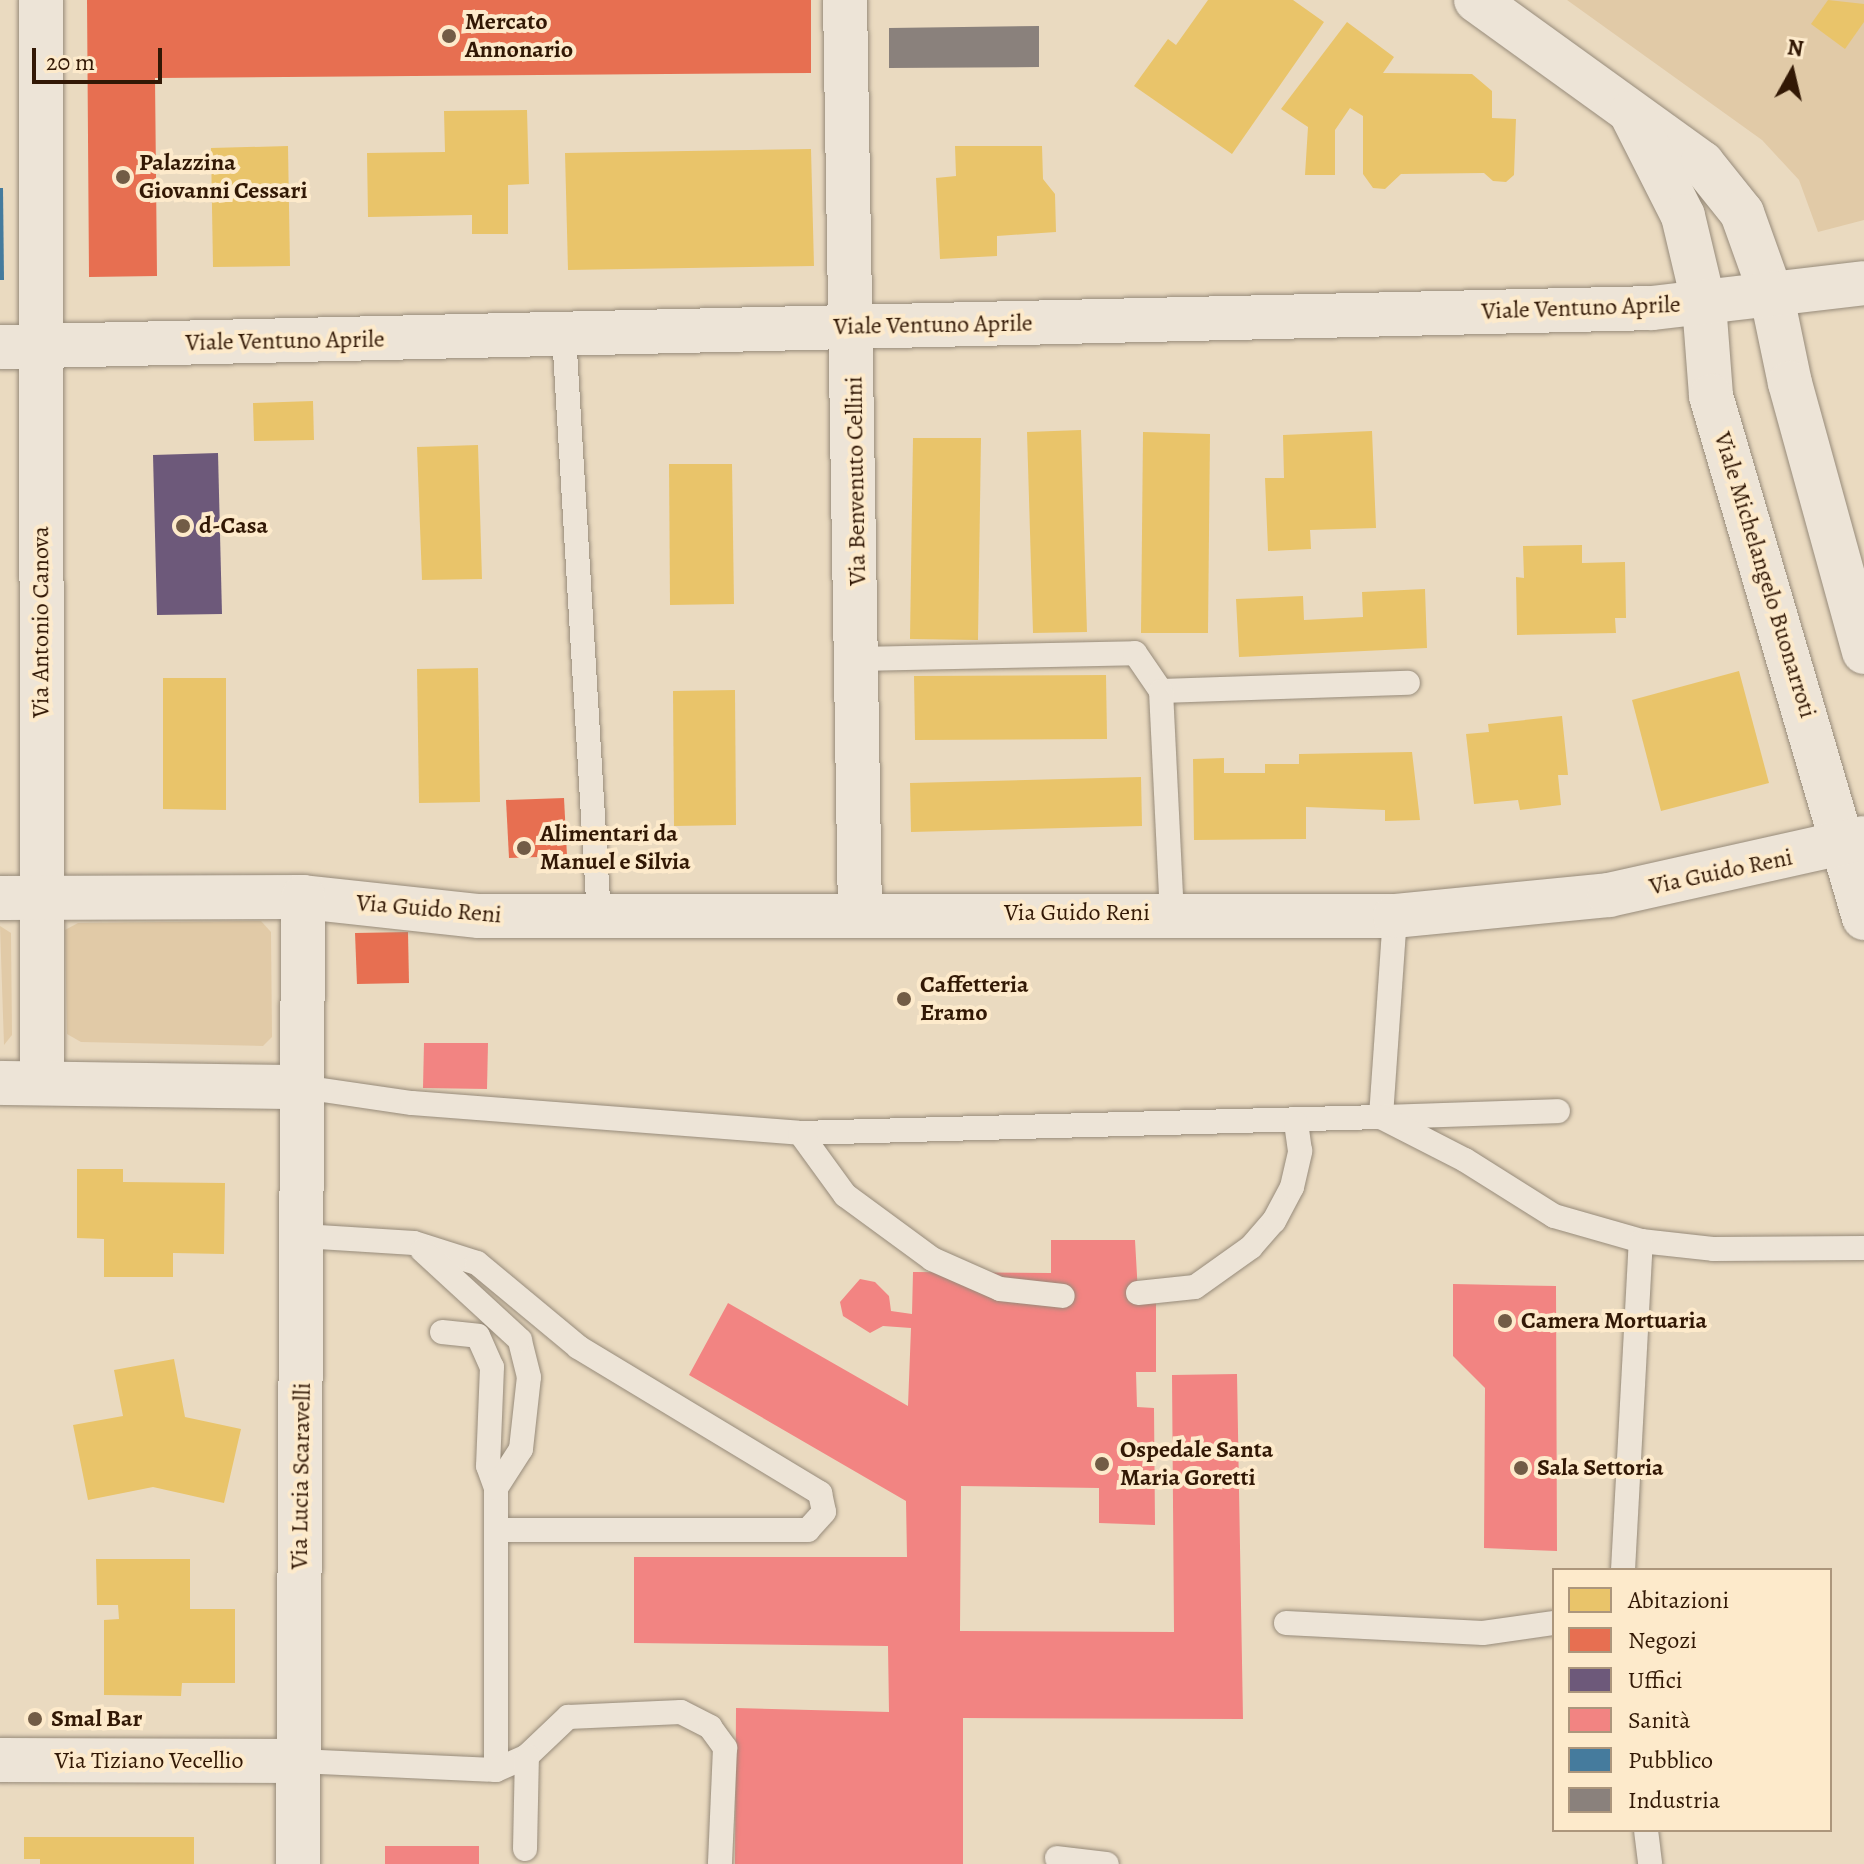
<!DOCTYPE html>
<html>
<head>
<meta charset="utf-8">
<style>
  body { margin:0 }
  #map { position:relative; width:1864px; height:1864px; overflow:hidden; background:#eadac0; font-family:Alegreya,serif }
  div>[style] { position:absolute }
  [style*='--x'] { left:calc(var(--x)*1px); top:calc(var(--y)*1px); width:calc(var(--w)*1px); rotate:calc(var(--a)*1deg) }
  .green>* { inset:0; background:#e1caa7 }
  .homes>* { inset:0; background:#e9c46a }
  .shops>* { inset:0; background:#e76f51 }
  .offices>* { inset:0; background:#6d597a }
  .health>* { inset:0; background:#f28482 }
  .public>* { inset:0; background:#457b9d }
  .industry>* { inset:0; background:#8a817c }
  .roads { filter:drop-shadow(0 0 2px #978b7a) drop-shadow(0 0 2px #978b7a) }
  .service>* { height:24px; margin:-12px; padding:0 12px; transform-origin:12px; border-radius:12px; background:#ede4d7 }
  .minor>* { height:44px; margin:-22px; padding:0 22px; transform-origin:22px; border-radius:22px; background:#ede4d7 }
  .secondary>* { height:44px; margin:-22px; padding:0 22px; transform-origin:22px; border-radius:22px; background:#ede4d7 }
  .dots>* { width:22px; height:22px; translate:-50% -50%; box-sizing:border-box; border:4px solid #fdeacb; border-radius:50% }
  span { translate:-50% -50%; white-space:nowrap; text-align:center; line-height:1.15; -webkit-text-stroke:8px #fdeacb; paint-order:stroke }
  .poi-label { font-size:24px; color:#321805; font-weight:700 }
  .left { translate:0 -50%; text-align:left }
  .street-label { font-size:24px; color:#321805 }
  .legend { position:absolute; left:1552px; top:1568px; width:280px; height:264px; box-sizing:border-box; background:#fdeacb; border:2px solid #ac967c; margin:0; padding:10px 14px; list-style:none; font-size:24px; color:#321805 }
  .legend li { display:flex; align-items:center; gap:16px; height:40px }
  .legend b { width:40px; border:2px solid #ac967c }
  .north { position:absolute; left:1752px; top:32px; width:80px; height:80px; -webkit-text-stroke:6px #fdeacb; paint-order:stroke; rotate:8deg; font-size:22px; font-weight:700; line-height:32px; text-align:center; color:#321805 }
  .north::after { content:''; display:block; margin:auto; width:28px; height:36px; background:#321805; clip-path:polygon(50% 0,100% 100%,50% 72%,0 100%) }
  .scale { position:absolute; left:32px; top:48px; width:130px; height:36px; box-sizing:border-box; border:4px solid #321805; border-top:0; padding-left:10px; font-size:24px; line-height:28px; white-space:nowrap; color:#321805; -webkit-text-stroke:6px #fdeacb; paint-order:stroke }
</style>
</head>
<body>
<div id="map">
  <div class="green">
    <div style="clip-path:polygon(1567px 0,1864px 0,1864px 220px,1818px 232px,1799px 180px,1762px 140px)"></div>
    <div style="clip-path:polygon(261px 921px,271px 932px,272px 1037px,263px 1046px,81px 1042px,67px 1034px,65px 930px,78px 923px)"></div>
    <div style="clip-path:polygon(0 926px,11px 933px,12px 1035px,4px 1045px)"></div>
  </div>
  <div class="homes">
    <div style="clip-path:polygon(1208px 0,1293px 0,1324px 22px,1232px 154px,1134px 86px,1168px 39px,1176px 45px)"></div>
    <div style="clip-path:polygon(1828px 0,1864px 4px,1864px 22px,1845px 49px,1811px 24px)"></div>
    <div style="clip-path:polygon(1347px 22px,1394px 57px,1383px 73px,1472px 74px,1492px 91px,1492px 118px,1516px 119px,1514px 175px,1506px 182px,1493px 181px,1484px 173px,1401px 174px,1385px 189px,1373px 188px,1363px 174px,1363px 116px,1350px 108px,1335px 130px,1335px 175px,1305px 175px,1308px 127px,1281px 109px)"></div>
    <div style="clip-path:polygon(527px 110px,529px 184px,508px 185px,508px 234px,472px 234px,472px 215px,368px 217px,367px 153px,445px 152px,444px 111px)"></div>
    <div style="clip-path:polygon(288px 146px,290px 266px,213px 267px,211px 148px)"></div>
    <div style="clip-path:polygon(955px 146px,1042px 146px,1043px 179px,1055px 194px,1056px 232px,997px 236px,997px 256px,940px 259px,936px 178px,956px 176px)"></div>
    <div style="clip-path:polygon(811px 149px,814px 266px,568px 270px,565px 153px)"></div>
    <div style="clip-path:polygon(313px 401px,314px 440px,254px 441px,253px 403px)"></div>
    <div style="clip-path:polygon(1081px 430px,1087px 632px,1033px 633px,1027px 432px)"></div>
    <div style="clip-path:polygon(1372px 431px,1376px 528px,1310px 530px,1311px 549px,1268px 551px,1265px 478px,1284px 478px,1283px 435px)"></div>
    <div style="clip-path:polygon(1143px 432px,1210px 434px,1208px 633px,1141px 633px)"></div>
    <div style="clip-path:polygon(913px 438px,981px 438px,978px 640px,910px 639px)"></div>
    <div style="clip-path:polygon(478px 445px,482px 579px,422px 580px,417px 447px)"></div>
    <div style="clip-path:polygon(669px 464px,732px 464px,734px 604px,670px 605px)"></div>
    <div style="clip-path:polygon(1582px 545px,1582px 563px,1625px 562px,1626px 618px,1615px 618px,1616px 633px,1517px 635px,1516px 577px,1524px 578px,1523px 546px)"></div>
    <div style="clip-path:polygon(1425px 589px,1427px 648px,1239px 657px,1236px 599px,1303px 596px,1304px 620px,1363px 617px,1362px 592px)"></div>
    <div style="clip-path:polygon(478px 668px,480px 802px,419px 803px,417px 669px)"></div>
    <div style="clip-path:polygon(1739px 671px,1769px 783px,1661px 811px,1632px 700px)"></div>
    <div style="clip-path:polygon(1106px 675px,1107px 739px,915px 740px,914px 676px)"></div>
    <div style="clip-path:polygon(163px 678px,226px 678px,226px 810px,163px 809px)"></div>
    <div style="clip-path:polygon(735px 690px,736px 825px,674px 826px,673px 691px)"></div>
    <div style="clip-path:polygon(1562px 716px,1568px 775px,1558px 775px,1561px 805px,1520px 810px,1518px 800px,1474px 804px,1466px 734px,1489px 732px,1488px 724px)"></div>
    <div style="clip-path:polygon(1412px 752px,1420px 820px,1385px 821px,1385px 810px,1306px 807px,1306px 839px,1194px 840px,1193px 759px,1224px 758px,1224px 773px,1265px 773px,1265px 764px,1299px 764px,1299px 754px)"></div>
    <div style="clip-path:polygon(1141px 777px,1142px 826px,911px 832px,910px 783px)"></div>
    <div style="clip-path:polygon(77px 1169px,123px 1169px,123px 1182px,225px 1183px,224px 1254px,173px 1253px,173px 1277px,104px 1277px,104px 1239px,77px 1238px)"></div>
    <div style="clip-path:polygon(174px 1359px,185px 1417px,241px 1429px,224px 1503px,153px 1487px,88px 1500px,73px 1425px,123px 1416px,114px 1370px)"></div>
    <div style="clip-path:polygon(96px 1559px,190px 1559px,190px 1609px,235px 1609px,235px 1683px,182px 1683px,181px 1696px,104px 1695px,104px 1620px,119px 1619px,118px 1605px,97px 1605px)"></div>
    <div style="clip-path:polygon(24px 1837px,194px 1837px,194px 1864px,40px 1864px,40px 1859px,24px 1859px)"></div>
  </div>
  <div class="shops">
    <div style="clip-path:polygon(87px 0,811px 0,811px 73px,155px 78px,157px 276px,89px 277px)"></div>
    <div style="clip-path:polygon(564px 798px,567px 856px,509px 858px,506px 800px)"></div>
    <div style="clip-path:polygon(408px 932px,409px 983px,357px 984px,355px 933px)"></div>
  </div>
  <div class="offices">
    <div style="clip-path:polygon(218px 453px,222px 614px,157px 615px,153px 455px)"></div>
  </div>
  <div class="health">
    <div style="clip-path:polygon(424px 1043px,488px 1043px,487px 1089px,423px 1088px)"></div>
    <div style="clip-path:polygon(1051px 1240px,1135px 1240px,1138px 1293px,1156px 1302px,1156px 1372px,1136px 1372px,1137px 1407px,1154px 1408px,1155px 1525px,1099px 1523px,1099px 1488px,961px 1486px,960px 1631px,1174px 1632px,1172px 1375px,1237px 1374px,1243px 1719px,963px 1718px,963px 1864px,735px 1864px,736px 1708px,889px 1712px,888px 1646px,634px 1643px,634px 1557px,907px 1557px,906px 1501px,689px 1375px,728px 1303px,908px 1406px,911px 1328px,883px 1326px,870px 1333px,843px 1316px,840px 1302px,860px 1279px,875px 1282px,889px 1296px,891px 1311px,912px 1314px,913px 1272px,1051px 1273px)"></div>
    <div style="clip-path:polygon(1453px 1284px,1556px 1286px,1557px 1551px,1484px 1548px,1485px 1388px,1453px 1356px)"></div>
    <div style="clip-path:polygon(385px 1846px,479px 1846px,479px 1864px,385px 1864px)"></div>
  </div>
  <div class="public">
    <div style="clip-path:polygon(0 188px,3px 188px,4px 280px,0 280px)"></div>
  </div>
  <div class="industry">
    <div style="clip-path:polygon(1039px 26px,1039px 67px,889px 68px,889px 28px)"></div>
  </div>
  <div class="roads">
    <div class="service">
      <div style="--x:564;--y:334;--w:583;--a:86.56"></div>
      <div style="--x:858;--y:659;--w:277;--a:-1.2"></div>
      <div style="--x:1135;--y:653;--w:46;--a:55.6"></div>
      <div style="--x:1161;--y:691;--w:247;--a:-1.9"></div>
      <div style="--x:1161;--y:691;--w:222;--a:87.2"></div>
      <div style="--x:1395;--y:916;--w:201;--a:94"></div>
      <div style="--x:1381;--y:1117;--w:177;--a:-1.9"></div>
      <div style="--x:302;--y:1087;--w:111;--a:8.3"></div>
      <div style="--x:412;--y:1103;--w:389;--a:4.4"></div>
      <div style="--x:800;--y:1133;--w:581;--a:-1.58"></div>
      <div style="--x:1381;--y:1117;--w:94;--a:27.1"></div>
      <div style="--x:1465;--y:1160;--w:105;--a:32.2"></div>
      <div style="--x:1554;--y:1216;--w:91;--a:16"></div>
      <div style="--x:1641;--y:1241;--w:72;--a:6.3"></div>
      <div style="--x:1713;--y:1249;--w:151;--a:-0.4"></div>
      <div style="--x:800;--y:1133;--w:77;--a:54"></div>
      <div style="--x:845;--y:1195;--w:108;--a:36.3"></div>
      <div style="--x:932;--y:1259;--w:74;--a:23.8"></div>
      <div style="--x:1000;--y:1289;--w:63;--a:6.3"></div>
      <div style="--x:303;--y:1236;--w:111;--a:3.6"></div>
      <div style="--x:414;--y:1243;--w:66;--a:17.6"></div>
      <div style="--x:477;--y:1263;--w:131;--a:39.7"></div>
      <div style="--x:578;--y:1347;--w:283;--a:31.1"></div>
      <div style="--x:820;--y:1493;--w:19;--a:78"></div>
      <div style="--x:824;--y:1512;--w:24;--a:132"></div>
      <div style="--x:808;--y:1530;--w:312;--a:180"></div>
      <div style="--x:1138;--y:1293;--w:57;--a:-6"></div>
      <div style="--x:1195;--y:1287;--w:69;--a:-35.5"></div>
      <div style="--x:1251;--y:1247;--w:35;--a:-49"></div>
      <div style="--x:1274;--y:1221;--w:38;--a:-62"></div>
      <div style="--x:1292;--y:1187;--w:37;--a:-77"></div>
      <div style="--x:1300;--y:1151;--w:28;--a:-98"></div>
      <div style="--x:442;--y:1332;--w:36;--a:6"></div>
      <div style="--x:478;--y:1336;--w:34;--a:66"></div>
      <div style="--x:492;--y:1367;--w:99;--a:92.3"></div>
      <div style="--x:488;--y:1466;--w:23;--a:70"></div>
      <div style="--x:1623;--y:1570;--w:329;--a:-86.9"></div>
      <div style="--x:1286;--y:1623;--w:197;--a:2.9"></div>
      <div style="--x:1483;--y:1633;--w:72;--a:-8"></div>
      <div style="--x:298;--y:1761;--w:198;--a:2.6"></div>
      <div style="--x:496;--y:1770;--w:282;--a:-90"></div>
      <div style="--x:496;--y:1488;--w:46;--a:-57.3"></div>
      <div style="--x:521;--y:1449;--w:72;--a:-83.7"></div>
      <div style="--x:529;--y:1377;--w:38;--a:-104"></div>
      <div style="--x:520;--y:1340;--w:133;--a:-137.4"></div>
      <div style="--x:496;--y:1770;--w:34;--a:-24"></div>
      <div style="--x:527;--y:1756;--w:57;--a:-43.6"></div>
      <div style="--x:568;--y:1717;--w:113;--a:-2.5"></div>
      <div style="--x:681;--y:1712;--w:33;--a:27"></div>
      <div style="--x:710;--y:1727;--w:26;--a:54"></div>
      <div style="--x:725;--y:1748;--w:116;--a:92.5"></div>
      <div style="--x:1646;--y:1830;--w:34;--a:83"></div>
      <div style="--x:525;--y:1849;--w:93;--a:-88.8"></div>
      <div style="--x:1057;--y:1858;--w:50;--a:6.8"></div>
    </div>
    <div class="minor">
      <div style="--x:41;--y:0;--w:1082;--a:89.95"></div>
      <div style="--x:845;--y:0;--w:914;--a:89.06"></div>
      <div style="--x:1476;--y:0;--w:279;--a:35.8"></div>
      <div style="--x:1702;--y:163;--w:64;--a:51.3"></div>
      <div style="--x:1742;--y:213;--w:89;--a:70.3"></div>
      <div style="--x:1772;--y:297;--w:88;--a:78.2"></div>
      <div style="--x:1790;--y:383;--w:279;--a:74.6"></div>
      <div style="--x:1631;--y:113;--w:115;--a:63.2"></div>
      <div style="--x:1683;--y:216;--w:90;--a:76.6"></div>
      <div style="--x:1704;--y:304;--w:92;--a:85.6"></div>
      <div style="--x:1711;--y:396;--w:544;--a:73.66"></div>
      <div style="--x:0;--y:898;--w:303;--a:-0.2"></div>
      <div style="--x:303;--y:897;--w:177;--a:6.2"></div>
      <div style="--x:479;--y:916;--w:916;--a:0"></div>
      <div style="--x:1395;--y:916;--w:215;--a:-5.6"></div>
      <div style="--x:1609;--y:895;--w:261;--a:-12.6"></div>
      <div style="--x:0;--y:1083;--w:302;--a:0.8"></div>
      <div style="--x:0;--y:1760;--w:298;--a:0.2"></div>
      <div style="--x:298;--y:1864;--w:967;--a:-89.7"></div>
    </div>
    <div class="secondary">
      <div style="--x:0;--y:347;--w:1652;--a:-1.35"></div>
      <div style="--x:1652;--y:308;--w:213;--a:-6.7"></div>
    </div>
  </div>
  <div class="dots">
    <div style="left:449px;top:36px;background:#725c46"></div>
    <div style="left:123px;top:177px;background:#725c46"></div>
    <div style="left:183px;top:526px;background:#725c46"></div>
    <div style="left:524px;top:848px;background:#725c46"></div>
    <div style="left:904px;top:999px;background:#725c46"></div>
    <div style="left:1505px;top:1321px;background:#725c46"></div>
    <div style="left:1102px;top:1464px;background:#725c46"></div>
    <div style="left:1521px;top:1468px;background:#725c46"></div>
    <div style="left:35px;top:1719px;background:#725c46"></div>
  </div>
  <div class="poi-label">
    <span class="left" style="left:465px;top:36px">Mercato<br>Annonario</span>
    <span class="left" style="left:139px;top:177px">Palazzina<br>Giovanni Cessari</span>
    <span class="left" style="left:199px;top:526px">d-Casa</span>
    <span class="left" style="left:540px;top:848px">Alimentari da<br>Manuel e Silvia</span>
    <span class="left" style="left:920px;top:999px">Caffetteria<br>Eramo</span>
    <span class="left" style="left:1521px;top:1321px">Camera Mortuaria</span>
    <span class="left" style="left:1120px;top:1464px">Ospedale Santa<br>Maria Goretti</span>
    <span class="left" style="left:1537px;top:1468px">Sala Settoria</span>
    <span class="left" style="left:51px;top:1719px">Smal Bar</span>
  </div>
  <div class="street-label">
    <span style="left:1581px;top:308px;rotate:-2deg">Viale Ventuno Aprile</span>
    <span style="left:933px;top:325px;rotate:-1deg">Viale Ventuno Aprile</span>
    <span style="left:285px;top:341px;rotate:-1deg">Viale Ventuno Aprile</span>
    <span style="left:856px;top:481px;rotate:-91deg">Via Benvenuto Cellini</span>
    <span style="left:1765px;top:575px;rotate:73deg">Viale Michelangelo Buonarroti</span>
    <span style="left:41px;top:622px;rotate:-90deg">Via Antonio Canova</span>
    <span style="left:1721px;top:872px;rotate:-12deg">Via Guido Reni</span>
    <span style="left:429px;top:909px;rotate:5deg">Via Guido Reni</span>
    <span style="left:1077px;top:913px">Via Guido Reni</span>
    <span style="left:301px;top:1476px;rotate:-89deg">Via Lucia Scaravelli</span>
    <span style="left:149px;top:1761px">Via Tiziano Vecellio</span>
  </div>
  <ul class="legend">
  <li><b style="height:22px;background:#e9c46a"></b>Abitazioni</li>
  <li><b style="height:22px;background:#e76f51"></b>Negozi</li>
  <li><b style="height:22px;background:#6d597a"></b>Uffici</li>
  <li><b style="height:22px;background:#f28482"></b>Sanità</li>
  <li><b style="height:22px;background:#457b9d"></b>Pubblico</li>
  <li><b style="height:22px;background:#8a817c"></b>Industria</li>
  </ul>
  <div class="north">N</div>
  <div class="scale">20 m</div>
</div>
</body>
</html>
